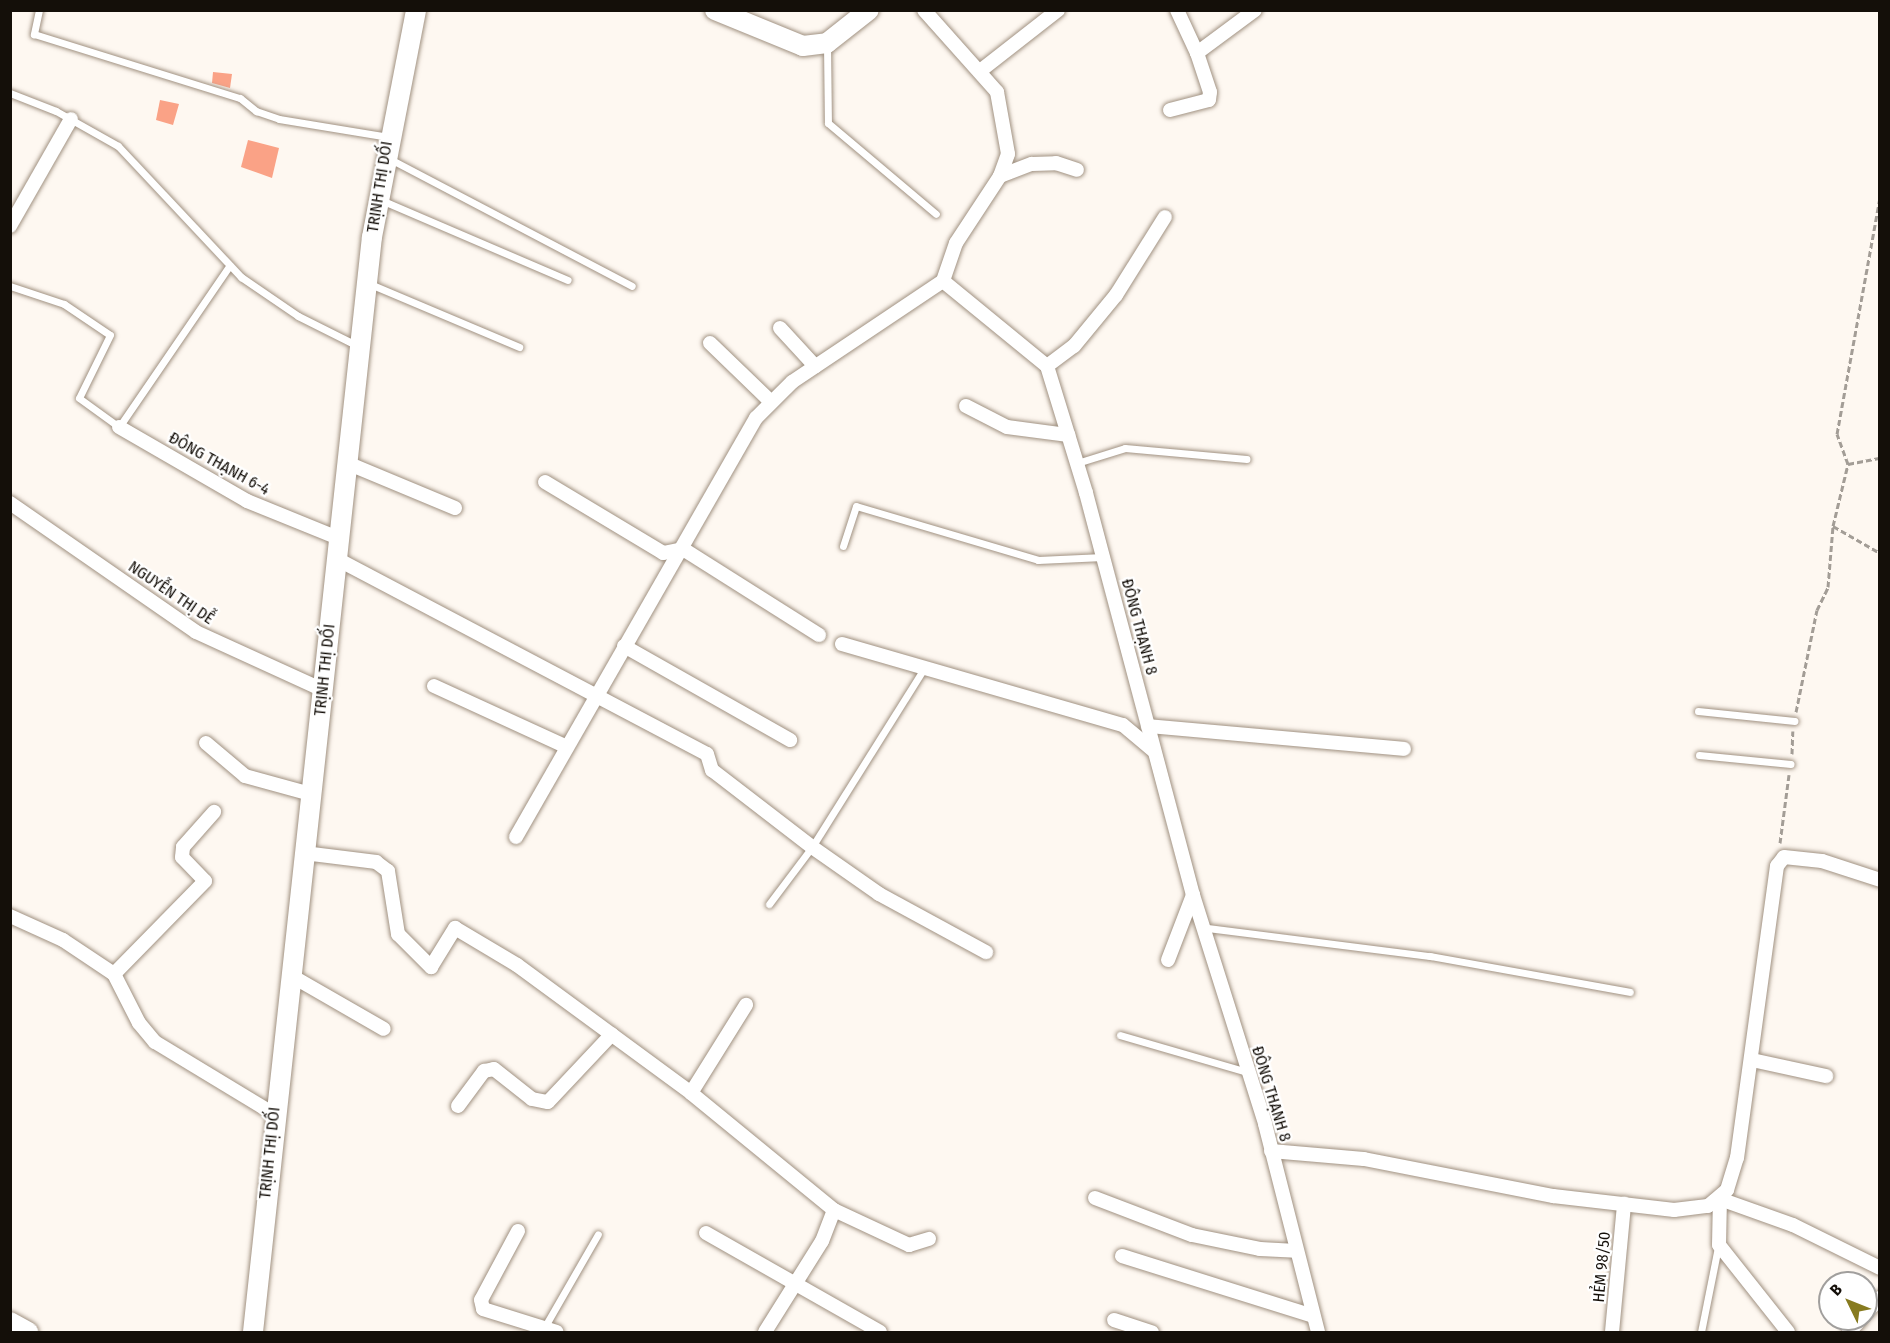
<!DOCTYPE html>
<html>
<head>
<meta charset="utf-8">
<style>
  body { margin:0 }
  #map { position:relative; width:1890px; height:1343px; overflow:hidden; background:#fef8f1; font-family:"Fira Sans Condensed",sans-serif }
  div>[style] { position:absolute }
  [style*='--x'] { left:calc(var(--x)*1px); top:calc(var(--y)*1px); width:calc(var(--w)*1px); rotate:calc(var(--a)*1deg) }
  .building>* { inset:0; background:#faa286 }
  .path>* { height:3px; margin-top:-1.5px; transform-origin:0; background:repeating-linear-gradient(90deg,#a39d96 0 6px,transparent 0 9px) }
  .roads { filter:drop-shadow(0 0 2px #a09181) drop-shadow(0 0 2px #a09181) }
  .lane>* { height:7px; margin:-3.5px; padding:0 3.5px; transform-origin:3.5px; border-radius:3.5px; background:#fff }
  .street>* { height:14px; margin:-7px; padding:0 7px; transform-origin:7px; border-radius:7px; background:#fff }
  .secondary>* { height:20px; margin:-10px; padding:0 10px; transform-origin:10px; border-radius:10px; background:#fff }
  span { translate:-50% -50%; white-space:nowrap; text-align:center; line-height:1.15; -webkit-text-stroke:4.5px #fff; paint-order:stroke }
  .street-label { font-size:16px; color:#140f09 }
  .frame { position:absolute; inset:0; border:12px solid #140f09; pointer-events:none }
  .north { position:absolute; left:1818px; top:1271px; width:60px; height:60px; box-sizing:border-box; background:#fff; border:2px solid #a19f9d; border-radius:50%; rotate:313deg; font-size:16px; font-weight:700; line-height:24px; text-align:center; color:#140f09 }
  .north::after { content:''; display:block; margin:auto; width:21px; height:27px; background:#877b20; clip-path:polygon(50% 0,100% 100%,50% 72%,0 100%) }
</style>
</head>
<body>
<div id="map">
  <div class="building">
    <div style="clip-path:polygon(213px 72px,232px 74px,230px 88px,212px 83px)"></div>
    <div style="clip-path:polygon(160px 100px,179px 104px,173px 125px,156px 120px)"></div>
    <div style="clip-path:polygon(248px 140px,279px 148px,272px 178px,241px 167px)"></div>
  </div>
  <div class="path">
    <div style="--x:1848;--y:464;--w:32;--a:-110"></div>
    <div style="--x:1837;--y:434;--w:241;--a:-79.7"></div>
    <div style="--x:1833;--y:526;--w:64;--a:-76.4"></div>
    <div style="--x:1848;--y:464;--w:33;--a:-11"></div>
    <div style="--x:1796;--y:712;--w:104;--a:-78.4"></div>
    <div style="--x:1817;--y:610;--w:25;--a:-64"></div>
    <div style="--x:1828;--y:587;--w:61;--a:-85.3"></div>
    <div style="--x:1833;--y:526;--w:54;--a:29.9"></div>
    <div style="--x:1792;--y:754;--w:23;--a:-88"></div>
    <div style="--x:1780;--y:843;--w:69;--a:-82.5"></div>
  </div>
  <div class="roads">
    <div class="lane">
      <div style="--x:39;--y:10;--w:25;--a:102"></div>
      <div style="--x:34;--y:34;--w:216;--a:17.3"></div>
      <div style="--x:240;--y:98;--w:21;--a:39"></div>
      <div style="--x:256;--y:111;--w:24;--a:19"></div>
      <div style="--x:279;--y:119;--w:111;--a:9.3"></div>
      <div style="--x:827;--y:45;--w:78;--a:89.3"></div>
      <div style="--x:828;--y:123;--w:141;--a:40.1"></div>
      <div style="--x:10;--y:93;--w:49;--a:21.4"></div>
      <div style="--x:56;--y:111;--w:71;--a:29.4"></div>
      <div style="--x:118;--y:146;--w:180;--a:46.8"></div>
      <div style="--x:241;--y:277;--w:69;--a:34.4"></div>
      <div style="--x:298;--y:316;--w:67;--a:26.6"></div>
      <div style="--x:390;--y:159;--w:273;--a:27.7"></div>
      <div style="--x:381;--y:200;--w:203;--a:23.2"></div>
      <div style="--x:370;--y:284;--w:162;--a:22.9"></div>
      <div style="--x:10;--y:286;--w:57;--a:18.4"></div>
      <div style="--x:64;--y:304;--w:55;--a:34"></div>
      <div style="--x:110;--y:335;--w:70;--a:116.2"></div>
      <div style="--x:79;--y:398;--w:49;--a:35.9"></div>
      <div style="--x:119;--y:427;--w:196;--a:-55.6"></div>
      <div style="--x:1077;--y:463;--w:50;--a:-17.4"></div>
      <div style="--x:1125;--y:448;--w:122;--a:5.2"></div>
      <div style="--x:843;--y:546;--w:42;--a:-72"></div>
      <div style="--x:856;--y:506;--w:190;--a:16.5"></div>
      <div style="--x:1038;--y:560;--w:65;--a:-2.6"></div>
      <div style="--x:1698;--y:711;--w:97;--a:5.9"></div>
      <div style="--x:1699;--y:755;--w:92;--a:5.6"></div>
      <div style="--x:769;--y:904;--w:71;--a:-53"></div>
      <div style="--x:812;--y:847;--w:209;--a:-57.9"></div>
      <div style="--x:1207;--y:928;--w:225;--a:7.2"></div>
      <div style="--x:1430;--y:956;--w:203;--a:10.2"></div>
      <div style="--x:1120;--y:1035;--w:132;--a:16.2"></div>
      <div style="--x:544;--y:1328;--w:108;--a:-60.1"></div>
      <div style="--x:1701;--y:1332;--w:87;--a:-78.7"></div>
    </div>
    <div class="street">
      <div style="--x:924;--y:10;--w:110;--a:48.3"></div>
      <div style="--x:997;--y:92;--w:63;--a:79.9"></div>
      <div style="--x:1008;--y:154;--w:23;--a:110"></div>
      <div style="--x:1000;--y:176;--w:80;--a:123.3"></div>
      <div style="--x:956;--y:243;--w:40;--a:108.9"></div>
      <div style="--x:943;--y:281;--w:134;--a:39.3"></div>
      <div style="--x:1047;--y:366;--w:133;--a:72.9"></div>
      <div style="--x:1086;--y:493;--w:416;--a:75.1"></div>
      <div style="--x:1193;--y:895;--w:240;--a:72.5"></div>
      <div style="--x:1265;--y:1124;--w:215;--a:75.7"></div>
      <div style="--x:1177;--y:10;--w:47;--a:65.1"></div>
      <div style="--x:980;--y:71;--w:99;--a:-38"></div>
      <div style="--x:1170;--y:110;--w:40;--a:-14.4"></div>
      <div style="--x:1209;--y:100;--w:8;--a:-83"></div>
      <div style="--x:1210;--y:92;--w:41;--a:-108.4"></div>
      <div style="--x:1197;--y:53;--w:72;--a:-36.6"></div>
      <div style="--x:1000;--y:176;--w:34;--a:-21"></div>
      <div style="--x:1032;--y:164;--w:24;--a:-2"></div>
      <div style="--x:1056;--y:163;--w:22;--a:18"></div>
      <div style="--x:10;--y:226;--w:123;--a:-60.3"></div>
      <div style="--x:780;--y:328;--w:52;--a:47.4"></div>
      <div style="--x:710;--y:343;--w:83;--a:44"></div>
      <div style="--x:1047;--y:366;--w:34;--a:-37"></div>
      <div style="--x:1074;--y:346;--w:66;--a:-50.5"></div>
      <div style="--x:1116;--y:295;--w:92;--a:-57.9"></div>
      <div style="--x:966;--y:406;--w:46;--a:27.1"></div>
      <div style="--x:1007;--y:427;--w:62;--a:7.5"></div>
      <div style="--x:119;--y:427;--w:148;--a:30"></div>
      <div style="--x:247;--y:501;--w:98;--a:22.1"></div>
      <div style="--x:347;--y:463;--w:117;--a:22.6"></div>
      <div style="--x:545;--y:482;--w:138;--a:31"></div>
      <div style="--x:663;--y:553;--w:20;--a:-11"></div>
      <div style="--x:683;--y:549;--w:161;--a:32.3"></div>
      <div style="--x:10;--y:503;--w:226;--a:34.7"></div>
      <div style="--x:196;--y:632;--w:140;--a:24.5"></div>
      <div style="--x:337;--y:559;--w:418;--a:27.8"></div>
      <div style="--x:707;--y:754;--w:17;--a:73"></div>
      <div style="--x:712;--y:770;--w:126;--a:37.6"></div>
      <div style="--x:812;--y:847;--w:82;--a:35"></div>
      <div style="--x:879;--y:894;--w:122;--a:28.5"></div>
      <div style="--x:842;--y:644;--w:292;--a:16.1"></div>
      <div style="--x:1123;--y:725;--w:39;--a:40"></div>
      <div style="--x:624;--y:646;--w:191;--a:29.5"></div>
      <div style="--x:434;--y:686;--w:146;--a:24.6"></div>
      <div style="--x:1148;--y:726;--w:257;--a:5.1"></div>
      <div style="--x:206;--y:743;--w:51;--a:40.2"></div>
      <div style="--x:245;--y:776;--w:68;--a:15.3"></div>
      <div style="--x:516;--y:837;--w:483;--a:-60.2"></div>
      <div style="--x:756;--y:418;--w:51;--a:-45"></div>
      <div style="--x:792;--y:382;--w:182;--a:-33.8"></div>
      <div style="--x:304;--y:853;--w:73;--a:7.1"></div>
      <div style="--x:376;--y:862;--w:15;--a:37"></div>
      <div style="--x:388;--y:871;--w:64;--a:81"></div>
      <div style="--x:398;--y:934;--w:47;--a:45"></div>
      <div style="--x:431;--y:967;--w:46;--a:-58.4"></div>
      <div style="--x:455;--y:928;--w:72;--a:30.8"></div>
      <div style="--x:517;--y:965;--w:216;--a:36.3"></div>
      <div style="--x:691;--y:1093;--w:185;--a:39.3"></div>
      <div style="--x:834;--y:1210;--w:33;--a:111"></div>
      <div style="--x:822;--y:1241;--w:107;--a:122.1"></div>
      <div style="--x:10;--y:916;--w:58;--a:24.4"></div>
      <div style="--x:63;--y:940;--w:61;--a:33.7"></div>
      <div style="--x:114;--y:974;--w:55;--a:63"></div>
      <div style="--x:139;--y:1023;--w:25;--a:50"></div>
      <div style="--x:155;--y:1042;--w:139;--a:31.2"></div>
      <div style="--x:1168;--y:960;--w:70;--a:-69"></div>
      <div style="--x:114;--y:974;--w:130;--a:-45.6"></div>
      <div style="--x:205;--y:881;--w:33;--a:-134"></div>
      <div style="--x:182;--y:857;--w:10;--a:-84"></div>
      <div style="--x:183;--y:847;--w:47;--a:-48.5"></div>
      <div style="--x:290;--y:975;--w:108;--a:29.9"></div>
      <div style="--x:1752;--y:1060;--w:76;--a:12.2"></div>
      <div style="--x:691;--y:1093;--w:104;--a:-58"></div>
      <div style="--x:458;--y:1106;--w:44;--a:-53.4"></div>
      <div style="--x:484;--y:1071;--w:10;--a:-11"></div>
      <div style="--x:494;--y:1069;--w:48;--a:38.3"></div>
      <div style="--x:532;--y:1099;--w:16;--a:11"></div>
      <div style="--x:548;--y:1102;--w:93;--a:-46.7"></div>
      <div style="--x:1271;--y:1151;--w:93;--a:4.9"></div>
      <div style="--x:1364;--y:1159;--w:193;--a:11.1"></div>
      <div style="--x:1553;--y:1196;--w:122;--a:6.6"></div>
      <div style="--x:1674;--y:1210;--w:34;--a:-7"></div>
      <div style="--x:1708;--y:1206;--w:25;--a:-40"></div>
      <div style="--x:1727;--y:1190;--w:34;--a:-73"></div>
      <div style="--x:1737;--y:1158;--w:295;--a:-82.2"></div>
      <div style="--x:1777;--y:866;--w:11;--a:-52"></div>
      <div style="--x:1784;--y:857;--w:38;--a:6"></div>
      <div style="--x:1822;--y:861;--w:61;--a:18.1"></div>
      <div style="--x:1095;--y:1198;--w:104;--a:20.9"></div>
      <div style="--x:1192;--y:1235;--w:69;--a:11.6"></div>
      <div style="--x:1260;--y:1249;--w:36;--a:3"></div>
      <div style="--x:834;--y:1210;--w:83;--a:25"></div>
      <div style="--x:909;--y:1245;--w:21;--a:-17"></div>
      <div style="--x:518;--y:1231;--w:78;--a:118.2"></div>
      <div style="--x:481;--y:1300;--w:9;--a:77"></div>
      <div style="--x:483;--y:1309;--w:77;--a:17.3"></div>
      <div style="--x:706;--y:1233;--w:200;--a:29.6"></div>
      <div style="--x:1122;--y:1256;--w:200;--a:17.4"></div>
      <div style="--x:1866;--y:1313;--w:21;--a:-47"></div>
      <div style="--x:1114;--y:1320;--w:40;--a:18"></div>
      <div style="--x:1612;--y:1332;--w:129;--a:-84.6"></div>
      <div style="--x:1788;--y:1332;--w:111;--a:-128.4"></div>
      <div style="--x:1719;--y:1245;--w:46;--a:-88.8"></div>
      <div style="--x:1720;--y:1199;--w:77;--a:19.6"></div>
      <div style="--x:1793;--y:1225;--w:97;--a:26.3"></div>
      <div style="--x:1849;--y:1332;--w:18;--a:-47"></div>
    </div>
    <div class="secondary">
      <div style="--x:715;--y:10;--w:95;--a:22.2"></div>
      <div style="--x:803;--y:46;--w:24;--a:-7"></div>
      <div style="--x:827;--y:43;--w:53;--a:-38.2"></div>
      <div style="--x:10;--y:1322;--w:21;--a:29"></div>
      <div style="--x:253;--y:1332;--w:1101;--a:-83.8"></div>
      <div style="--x:372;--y:237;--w:231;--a:-79"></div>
    </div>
  </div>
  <div class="street-label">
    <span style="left:380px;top:187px;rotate:-81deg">TRỊNH THỊ DỐI</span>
    <span style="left:219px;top:464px;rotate:29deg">ĐÔNG THẠNH 6-4</span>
    <span style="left:171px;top:593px;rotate:34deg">NGUYỄN THỊ DỄ</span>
    <span style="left:1139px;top:627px;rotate:75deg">ĐÔNG THẠNH 8</span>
    <span style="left:325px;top:670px;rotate:-84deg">TRỊNH THỊ DỐI</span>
    <span style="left:1271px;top:1094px;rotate:73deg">ĐÔNG THẠNH 8</span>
    <span style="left:270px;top:1153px;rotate:-84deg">TRỊNH THỊ DỐI</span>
    <span style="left:1602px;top:1267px;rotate:-85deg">HẺM 98/50</span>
  </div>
  <div class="frame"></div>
  <div class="north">B</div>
</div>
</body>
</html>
